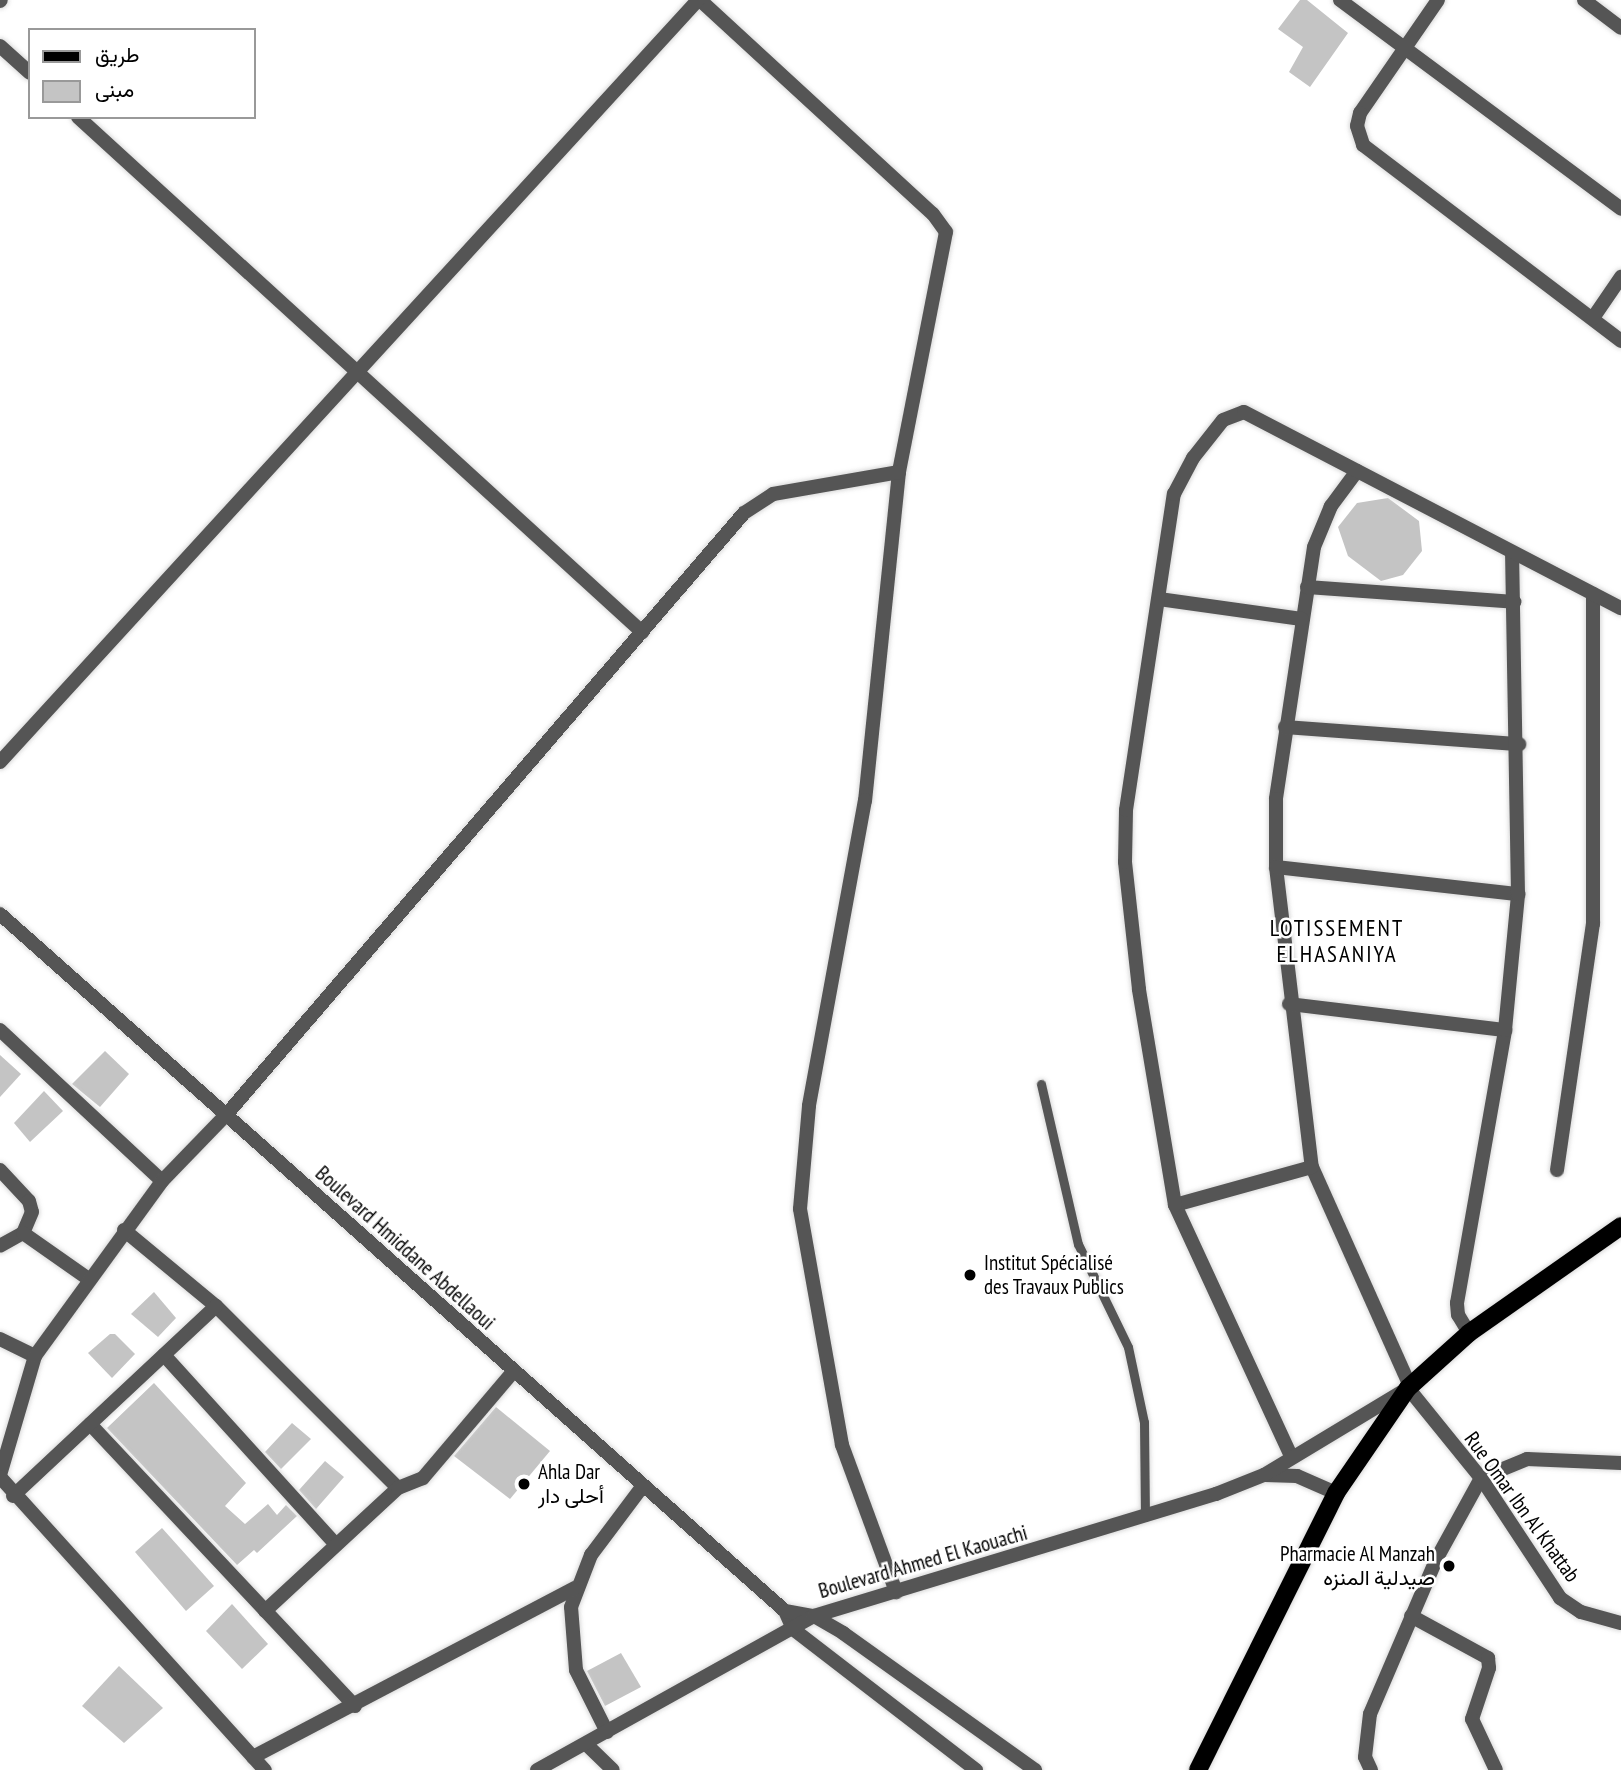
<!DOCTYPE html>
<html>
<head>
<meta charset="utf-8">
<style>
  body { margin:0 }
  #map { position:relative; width:1621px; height:1770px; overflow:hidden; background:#fff; font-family:"PT Sans Narrow",Vazirmatn,sans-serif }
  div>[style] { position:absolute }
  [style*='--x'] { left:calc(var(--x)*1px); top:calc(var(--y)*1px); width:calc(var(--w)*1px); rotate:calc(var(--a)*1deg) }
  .building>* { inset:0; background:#c4c4c4 }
  .roads { filter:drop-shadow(0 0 2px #dbdbdb) drop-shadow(0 0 2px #dbdbdb) }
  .service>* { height:9px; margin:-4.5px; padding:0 4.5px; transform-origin:4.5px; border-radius:4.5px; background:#555 }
  .minor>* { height:14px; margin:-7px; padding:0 7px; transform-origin:7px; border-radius:7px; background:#555 }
  .tertiary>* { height:14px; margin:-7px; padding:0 7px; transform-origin:7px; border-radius:7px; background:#555 }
  .primary>* { height:18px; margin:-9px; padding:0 9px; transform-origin:9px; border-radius:9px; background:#000 }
  .dots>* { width:19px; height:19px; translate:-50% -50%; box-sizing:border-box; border:4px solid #fff; border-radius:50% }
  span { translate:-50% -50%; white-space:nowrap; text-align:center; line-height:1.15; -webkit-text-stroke:5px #fff; paint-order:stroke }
  .street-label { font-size:21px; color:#000 }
  .poi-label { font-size:21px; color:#000 }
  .left { translate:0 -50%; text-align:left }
  .right { translate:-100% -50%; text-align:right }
  .neighbourhood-label { font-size:23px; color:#000; letter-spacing:2px }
  .legend { position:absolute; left:28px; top:28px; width:228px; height:91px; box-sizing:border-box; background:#fff; border:2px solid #999; margin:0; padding:9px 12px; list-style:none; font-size:21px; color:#000 }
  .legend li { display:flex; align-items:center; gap:14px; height:35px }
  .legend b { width:35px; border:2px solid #999 }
</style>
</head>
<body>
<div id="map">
  <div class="building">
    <div style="clip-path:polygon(1300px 0,1307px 0,1348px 33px,1310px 87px,1289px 72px,1303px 47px,1278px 29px)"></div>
    <div style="clip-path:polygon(1388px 498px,1419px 521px,1422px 551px,1403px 575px,1381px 581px,1348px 556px,1338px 527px,1357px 503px)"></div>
    <div style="clip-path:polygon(105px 1051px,129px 1074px,100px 1107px,72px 1084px)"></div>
    <div style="clip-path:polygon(0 1055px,21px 1074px,0 1097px)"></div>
    <div style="clip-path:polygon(44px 1091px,63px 1111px,30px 1142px,14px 1123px)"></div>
    <div style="clip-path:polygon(154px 1292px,176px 1318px,158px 1337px,131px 1314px)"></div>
    <div style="clip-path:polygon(110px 1334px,115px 1334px,135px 1354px,112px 1378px,88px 1353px)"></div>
    <div style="clip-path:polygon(154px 1383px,246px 1483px,225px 1506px,245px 1524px,268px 1504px,277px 1515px,286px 1505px,297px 1516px,257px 1553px,254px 1550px,237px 1565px,107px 1428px)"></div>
    <div style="clip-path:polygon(496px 1407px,550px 1451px,510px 1499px,454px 1456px)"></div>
    <div style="clip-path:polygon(292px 1423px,311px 1439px,281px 1469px,265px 1452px)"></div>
    <div style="clip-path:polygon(325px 1461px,344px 1477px,316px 1509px,299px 1490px)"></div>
    <div style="clip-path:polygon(162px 1528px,214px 1586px,186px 1611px,135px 1552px)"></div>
    <div style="clip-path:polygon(232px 1604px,268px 1644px,242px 1669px,206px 1631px)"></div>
    <div style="clip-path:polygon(621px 1653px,641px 1687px,605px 1706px,587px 1671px)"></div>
    <div style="clip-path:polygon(119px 1666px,163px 1708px,124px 1743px,82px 1706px)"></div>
  </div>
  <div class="roads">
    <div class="service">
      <div style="--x:1041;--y:1084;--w:164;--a:77"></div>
      <div style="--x:1078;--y:1244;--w:114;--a:64.1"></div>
      <div style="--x:1128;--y:1347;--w:77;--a:78"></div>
      <div style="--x:1144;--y:1422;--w:95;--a:89.4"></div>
    </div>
    <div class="minor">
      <div style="--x:700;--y:0;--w:316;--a:42.6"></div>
      <div style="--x:933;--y:214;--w:22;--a:54"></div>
      <div style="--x:946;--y:232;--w:245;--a:101.1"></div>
      <div style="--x:899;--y:472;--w:330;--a:95.9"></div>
      <div style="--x:865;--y:800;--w:311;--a:100.4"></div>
      <div style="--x:809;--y:1106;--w:103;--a:95"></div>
      <div style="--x:800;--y:1209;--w:240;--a:79.9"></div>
      <div style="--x:842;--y:1445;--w:157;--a:69.8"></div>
      <div style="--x:1340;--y:0;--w:350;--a:36.6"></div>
      <div style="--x:1438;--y:0;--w:137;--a:124.6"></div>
      <div style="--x:1360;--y:113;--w:13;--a:103"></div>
      <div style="--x:1357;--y:126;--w:20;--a:72"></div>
      <div style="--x:1363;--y:145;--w:324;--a:37.2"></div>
      <div style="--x:1584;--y:0;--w:46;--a:37.1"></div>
      <div style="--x:0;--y:1;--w:1;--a:-45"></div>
      <div style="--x:0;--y:46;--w:40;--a:42"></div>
      <div style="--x:78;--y:117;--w:764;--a:42.4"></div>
      <div style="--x:1593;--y:318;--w:50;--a:-55.7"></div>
      <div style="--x:1357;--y:471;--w:44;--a:126.6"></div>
      <div style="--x:1331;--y:506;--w:44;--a:112.5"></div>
      <div style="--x:1314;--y:547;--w:255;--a:98.6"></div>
      <div style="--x:1276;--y:799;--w:68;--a:90"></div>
      <div style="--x:1276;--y:867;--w:302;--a:83.2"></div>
      <div style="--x:1312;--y:1167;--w:240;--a:65.9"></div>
      <div style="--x:1307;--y:587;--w:208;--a:4.1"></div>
      <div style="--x:1159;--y:599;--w:144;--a:8"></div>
      <div style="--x:1285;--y:727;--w:235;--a:4.2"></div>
      <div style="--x:0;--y:762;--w:1033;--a:-47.51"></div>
      <div style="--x:1276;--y:867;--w:244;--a:6.4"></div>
      <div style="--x:1289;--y:1004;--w:218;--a:6.9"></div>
      <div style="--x:0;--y:1030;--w:221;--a:43"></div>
      <div style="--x:0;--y:1170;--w:42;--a:46.9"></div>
      <div style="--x:29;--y:1201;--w:11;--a:75"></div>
      <div style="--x:32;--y:1212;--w:23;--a:113"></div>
      <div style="--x:23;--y:1233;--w:26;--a:151"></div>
      <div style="--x:1557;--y:1170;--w:249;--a:-81.7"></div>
      <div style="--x:1593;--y:924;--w:330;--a:-90"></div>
      <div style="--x:1175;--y:1205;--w:142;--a:-15.5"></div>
      <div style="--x:124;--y:1230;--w:119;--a:39.6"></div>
      <div style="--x:216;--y:1306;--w:257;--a:45"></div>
      <div style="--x:23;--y:1233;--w:78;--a:35.1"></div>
      <div style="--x:1469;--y:1333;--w:21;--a:-121"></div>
      <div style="--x:1458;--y:1315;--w:12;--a:-95"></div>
      <div style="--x:1457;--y:1303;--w:277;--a:-80"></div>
      <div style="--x:1505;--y:1030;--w:137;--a:-84.5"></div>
      <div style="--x:1518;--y:894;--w:341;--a:-91"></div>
      <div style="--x:0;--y:1339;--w:39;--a:26"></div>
      <div style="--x:164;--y:1355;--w:256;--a:47.8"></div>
      <div style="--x:90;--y:1424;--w:387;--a:46.8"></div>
      <div style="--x:1291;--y:1456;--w:277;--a:-114.8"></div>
      <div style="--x:1175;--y:1205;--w:219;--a:-99.5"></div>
      <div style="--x:1139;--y:989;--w:128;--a:-96.3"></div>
      <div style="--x:1125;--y:862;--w:52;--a:-88.9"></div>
      <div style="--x:1126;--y:810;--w:320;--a:-81.4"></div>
      <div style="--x:1174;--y:494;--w:41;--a:-62.2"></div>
      <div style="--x:1193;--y:458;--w:48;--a:-51.7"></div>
      <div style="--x:1223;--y:420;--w:22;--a:-21"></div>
      <div style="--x:1244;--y:412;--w:425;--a:27.5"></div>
      <div style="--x:0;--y:1475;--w:124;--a:-73.6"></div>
      <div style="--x:35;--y:1356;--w:216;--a:-54"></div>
      <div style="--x:162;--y:1181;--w:92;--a:-45.9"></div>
      <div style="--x:226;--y:1115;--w:794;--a:-49.29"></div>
      <div style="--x:744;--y:513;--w:35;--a:-33"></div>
      <div style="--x:773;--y:494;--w:128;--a:-9.9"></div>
      <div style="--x:0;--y:1477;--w:395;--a:47.9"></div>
      <div style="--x:13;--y:1496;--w:278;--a:-43.1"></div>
      <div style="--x:265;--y:1611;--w:181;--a:-42.8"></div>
      <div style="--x:398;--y:1488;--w:27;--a:-22"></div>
      <div style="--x:423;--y:1478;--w:139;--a:-49.7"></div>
      <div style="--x:1411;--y:1616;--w:88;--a:28.6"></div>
      <div style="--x:1488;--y:1658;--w:10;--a:84"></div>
      <div style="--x:1489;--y:1668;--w:54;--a:108.4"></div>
      <div style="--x:1472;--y:1719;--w:56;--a:64.8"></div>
      <div style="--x:607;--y:1732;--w:69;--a:-116.6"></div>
      <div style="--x:576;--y:1670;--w:63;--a:-94.5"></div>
      <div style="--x:571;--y:1607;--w:56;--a:-69"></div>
      <div style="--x:591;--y:1555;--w:85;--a:-53.1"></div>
      <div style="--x:586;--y:1744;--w:37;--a:44"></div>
      <div style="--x:253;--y:1757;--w:364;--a:-27.7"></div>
      <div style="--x:1371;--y:1770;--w:14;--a:-115"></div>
      <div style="--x:1365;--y:1757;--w:43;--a:-83.4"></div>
      <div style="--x:1370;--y:1714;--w:170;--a:-66.8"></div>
      <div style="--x:1437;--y:1558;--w:91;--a:-61.2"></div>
      <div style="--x:1481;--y:1478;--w:50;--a:-22.4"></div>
      <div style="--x:1527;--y:1459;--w:94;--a:2.4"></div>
    </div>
    <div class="tertiary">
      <div style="--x:0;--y:914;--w:1050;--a:41.6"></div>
      <div style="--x:785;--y:1611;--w:20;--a:66"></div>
      <div style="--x:793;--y:1629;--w:231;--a:37.6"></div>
      <div style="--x:1265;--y:1475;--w:32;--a:2"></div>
      <div style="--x:1297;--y:1476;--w:43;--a:23.6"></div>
      <div style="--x:785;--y:1611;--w:29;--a:10"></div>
      <div style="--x:814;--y:1616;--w:34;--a:30"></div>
      <div style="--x:843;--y:1633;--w:236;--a:35.5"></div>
      <div style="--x:537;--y:1770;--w:317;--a:-29.1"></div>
      <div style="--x:814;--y:1616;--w:420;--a:-16.9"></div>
      <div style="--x:1216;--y:1494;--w:52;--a:-21.6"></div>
      <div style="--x:1264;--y:1475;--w:168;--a:-31.1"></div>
      <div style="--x:1408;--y:1388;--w:116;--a:51"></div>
      <div style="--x:1481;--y:1478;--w:144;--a:56.6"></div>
      <div style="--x:1560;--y:1598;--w:25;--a:34"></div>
      <div style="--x:1581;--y:1612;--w:41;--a:15.4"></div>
    </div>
    <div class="primary">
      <div style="--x:1198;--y:1770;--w:309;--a:-63.5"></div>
      <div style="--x:1336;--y:1493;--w:127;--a:-55.6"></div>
      <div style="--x:1408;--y:1388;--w:82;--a:-42"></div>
      <div style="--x:1469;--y:1333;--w:186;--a:-35.1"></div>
    </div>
  </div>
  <div class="dots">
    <div style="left:970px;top:1275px;background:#000"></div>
    <div style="left:524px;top:1484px;background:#000"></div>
    <div style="left:1449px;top:1566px;background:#000"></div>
  </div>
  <div class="street-label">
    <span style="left:405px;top:1248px;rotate:42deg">Boulevard Hmiddane Abdellaoui</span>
    <span style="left:1522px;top:1507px;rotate:54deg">Rue Omar Ibn Al Khattab</span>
    <span style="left:923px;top:1562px;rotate:-16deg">Boulevard Ahmed El Kaouachi</span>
  </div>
  <div class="poi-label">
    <span class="left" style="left:984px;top:1275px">Institut Spécialisé<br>des Travaux Publics</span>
    <span class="left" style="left:538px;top:1484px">Ahla Dar<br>أحلى دار</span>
    <span class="right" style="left:1435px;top:1566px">Pharmacie Al Manzah<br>صيدلية المنزه</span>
  </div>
  <div class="neighbourhood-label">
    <span style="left:1337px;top:941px">LOTISSEMENT<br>ELHASANIYA</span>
  </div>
  <ul class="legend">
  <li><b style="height:9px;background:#000"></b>طريق</li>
  <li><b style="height:19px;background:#c4c4c4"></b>مبنى</li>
  </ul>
</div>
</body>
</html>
